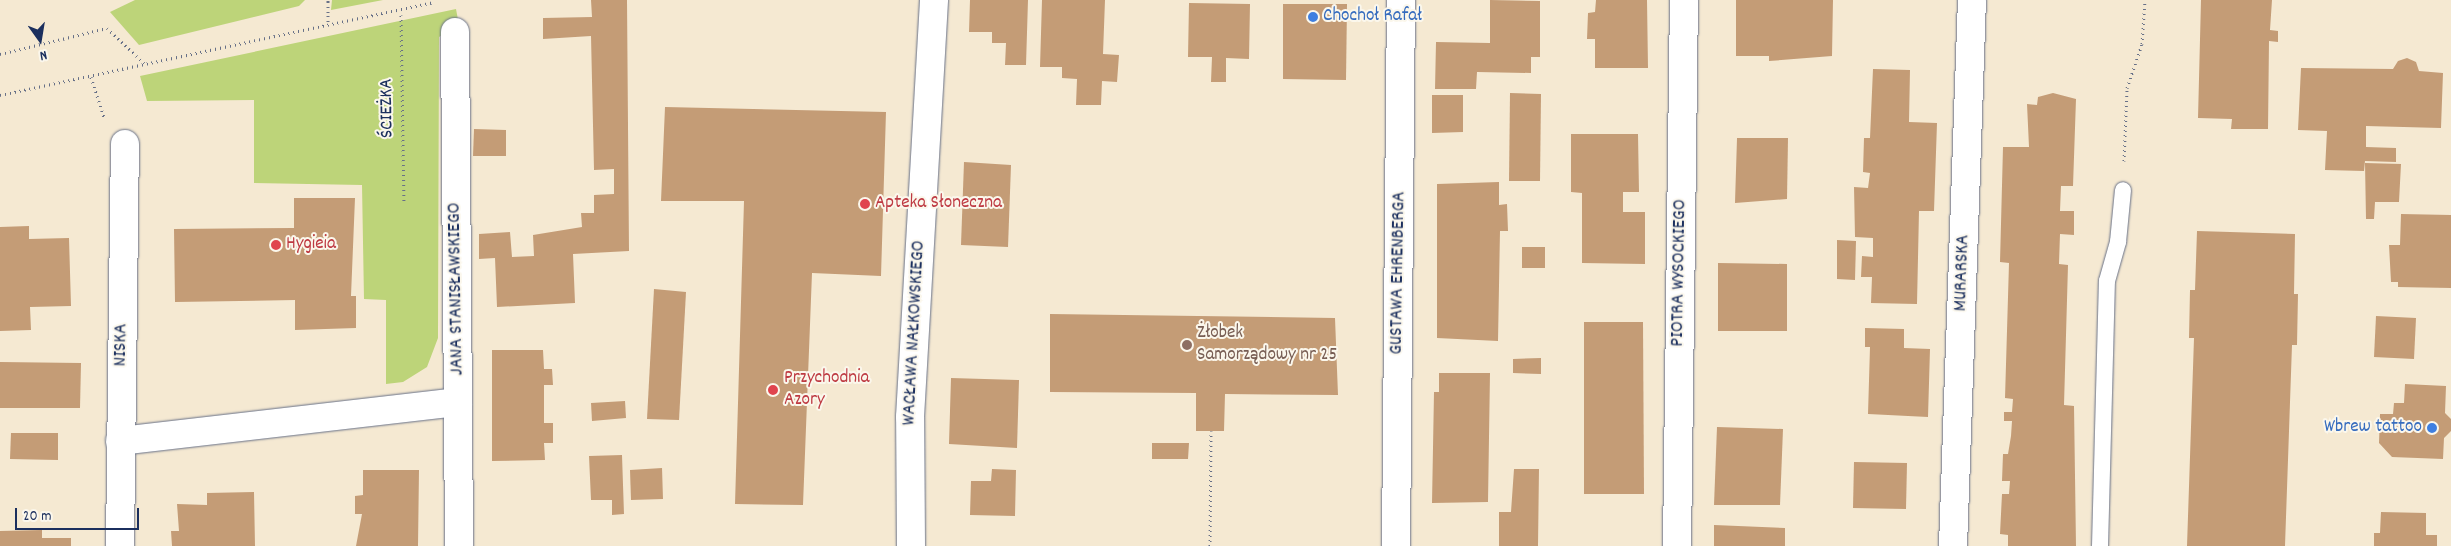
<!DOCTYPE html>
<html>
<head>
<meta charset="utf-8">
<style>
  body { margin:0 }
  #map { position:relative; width:2451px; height:546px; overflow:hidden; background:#f5e9d2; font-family:Dekko,sans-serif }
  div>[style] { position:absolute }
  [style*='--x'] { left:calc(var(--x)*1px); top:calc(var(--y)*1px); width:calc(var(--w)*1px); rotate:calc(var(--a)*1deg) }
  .green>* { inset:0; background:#bdd479 }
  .building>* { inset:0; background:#c49c76 }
  .path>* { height:3px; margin-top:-1.5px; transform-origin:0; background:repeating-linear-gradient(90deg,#677087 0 1px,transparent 0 5px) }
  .roads { filter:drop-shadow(0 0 1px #677087) drop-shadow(0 0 1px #677087) }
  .lane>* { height:16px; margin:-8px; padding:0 8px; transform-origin:8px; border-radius:8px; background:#fff }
  .street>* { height:28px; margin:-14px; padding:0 14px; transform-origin:14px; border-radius:14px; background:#fff }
  .dots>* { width:14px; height:14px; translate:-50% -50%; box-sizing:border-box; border:2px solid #fbf7ec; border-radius:50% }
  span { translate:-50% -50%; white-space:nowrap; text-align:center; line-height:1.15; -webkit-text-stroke:4px #fbf7ec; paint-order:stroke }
  .shop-label { font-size:19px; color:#366cbe }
  .left { translate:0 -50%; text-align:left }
  .right { translate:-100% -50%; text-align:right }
  .street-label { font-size:19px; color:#1b2f5e }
  .health-label { font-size:19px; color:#be3a42 }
  .education-label { font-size:19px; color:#785e54 }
  .north { position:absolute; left:15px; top:15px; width:50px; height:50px; -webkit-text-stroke:4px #fbf7ec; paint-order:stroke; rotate:167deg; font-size:14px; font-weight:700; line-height:20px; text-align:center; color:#1b2f5e }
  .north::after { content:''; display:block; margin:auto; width:18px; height:22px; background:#1b2f5e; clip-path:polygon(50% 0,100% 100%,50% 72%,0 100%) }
  .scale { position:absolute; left:15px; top:508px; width:124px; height:22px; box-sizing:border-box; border:2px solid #1b2f5e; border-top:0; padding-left:6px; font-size:15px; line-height:18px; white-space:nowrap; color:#1b2f5e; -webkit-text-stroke:4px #fbf7ec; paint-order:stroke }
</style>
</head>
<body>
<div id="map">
  <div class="green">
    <div style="clip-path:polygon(135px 0,305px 0,299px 6px,139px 45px,110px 12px)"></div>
    <div style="clip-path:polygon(332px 0,383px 0,331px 10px)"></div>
    <div style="clip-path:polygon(456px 9px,459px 25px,439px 37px,438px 338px,427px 367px,403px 382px,386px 384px,386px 300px,364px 299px,362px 185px,254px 183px,254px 100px,147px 101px,140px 76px)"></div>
  </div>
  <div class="building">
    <div style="clip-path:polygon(591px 0,627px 0,629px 251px,573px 254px,575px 303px,497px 307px,495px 258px,479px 259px,479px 234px,510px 232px,512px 257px,534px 256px,533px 235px,582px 227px,581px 213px,594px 213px,594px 195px,614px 194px,614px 169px,594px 170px,591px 36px,543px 39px,543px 18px,592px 17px)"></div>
    <div style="clip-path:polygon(970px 0,1028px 0,1026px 65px,1005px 65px,1006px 43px,992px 43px,992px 32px,969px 32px)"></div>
    <div style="clip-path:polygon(1042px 0,1105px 0,1103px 54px,1119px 55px,1117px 82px,1102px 81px,1101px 105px,1076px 105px,1077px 79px,1062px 78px,1062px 67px,1040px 67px)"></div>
    <div style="clip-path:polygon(1490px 0,1540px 1px,1540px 57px,1531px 57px,1531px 73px,1477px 72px,1476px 89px,1435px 89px,1436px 42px,1490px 43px)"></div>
    <div style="clip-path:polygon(1596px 0,1647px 0,1648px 68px,1595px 68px,1595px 39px,1587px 39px,1588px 13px,1595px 12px)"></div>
    <div style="clip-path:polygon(1736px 0,1833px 0,1832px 56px,1769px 61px,1769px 56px,1736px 56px)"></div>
    <div style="clip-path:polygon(2201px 0,2272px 0,2270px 30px,2278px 31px,2278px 42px,2269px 41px,2268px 129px,2231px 129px,2232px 119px,2198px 118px)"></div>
    <div style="clip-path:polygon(1189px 3px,1250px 4px,1249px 59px,1226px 58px,1226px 82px,1211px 82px,1212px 57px,1188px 57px)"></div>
    <div style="clip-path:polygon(1283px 4px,1347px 4px,1346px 80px,1283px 79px)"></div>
    <div style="clip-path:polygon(2407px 58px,2416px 62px,2419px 71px,2443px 73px,2441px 128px,2366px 126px,2366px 147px,2396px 148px,2396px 162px,2365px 161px,2364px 171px,2325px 170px,2327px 131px,2298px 130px,2301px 68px,2393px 69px,2398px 61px)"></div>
    <div style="clip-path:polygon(1873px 69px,1910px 70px,1909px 122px,1937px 123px,1934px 211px,1919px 211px,1917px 304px,1871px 303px,1872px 277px,1861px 277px,1862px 256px,1873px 257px,1873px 238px,1855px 237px,1854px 187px,1868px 188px,1870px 173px,1863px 172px,1864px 138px,1870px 138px)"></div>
    <div style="clip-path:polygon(1510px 93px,1541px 94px,1540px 181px,1509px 181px)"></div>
    <div style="clip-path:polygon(2053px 93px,2076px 99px,2073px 186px,2061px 186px,2060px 211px,2074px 211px,2074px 235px,2060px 234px,2059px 264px,2068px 265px,2064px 405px,2074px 406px,2076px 546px,2008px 546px,2008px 535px,2000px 534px,2002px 494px,2009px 494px,2010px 481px,2002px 481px,2003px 454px,2008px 454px,2011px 436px,2012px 421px,2004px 421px,2004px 412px,2012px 412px,2013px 399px,2005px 398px,2009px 263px,2000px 262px,2003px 147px,2029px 147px,2027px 104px,2037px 105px,2038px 97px)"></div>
    <div style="clip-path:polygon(1432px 95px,1463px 95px,1463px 132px,1432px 133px)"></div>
    <div style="clip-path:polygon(665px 107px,886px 112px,881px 276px,812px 273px,803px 505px,735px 504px,744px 201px,661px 201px)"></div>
    <div style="clip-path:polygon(474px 129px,506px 130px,506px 156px,473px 156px)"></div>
    <div style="clip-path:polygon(1571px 134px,1638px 134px,1639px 192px,1623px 192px,1623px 212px,1645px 212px,1645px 264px,1582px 263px,1582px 193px,1571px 192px)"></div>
    <div style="clip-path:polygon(1737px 138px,1788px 138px,1787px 199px,1735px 203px)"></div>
    <div style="clip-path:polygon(964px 162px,1011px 165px,1008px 247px,961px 245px)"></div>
    <div style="clip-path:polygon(2365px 163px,2401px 164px,2399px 202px,2375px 202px,2374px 219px,2366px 219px)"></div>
    <div style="clip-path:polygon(1499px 182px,1499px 205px,1507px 204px,1508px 231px,1500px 231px,1498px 341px,1437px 338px,1437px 184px)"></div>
    <div style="clip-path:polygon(294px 198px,355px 198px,351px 296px,356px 296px,356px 328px,295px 330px,295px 300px,175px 302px,174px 229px,294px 228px)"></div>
    <div style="clip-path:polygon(2401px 214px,2451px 215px,2451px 288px,2398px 287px,2398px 282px,2391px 282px,2389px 245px,2400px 245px)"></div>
    <div style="clip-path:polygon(29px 226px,29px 239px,69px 238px,71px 306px,30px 307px,31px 330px,0 331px,0 227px)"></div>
    <div style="clip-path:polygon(2197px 231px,2295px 234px,2294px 294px,2298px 294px,2297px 345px,2292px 345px,2285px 546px,2187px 546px,2194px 338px,2189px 338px,2190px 290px,2195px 290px)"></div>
    <div style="clip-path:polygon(1837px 240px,1856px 241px,1855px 280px,1837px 279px)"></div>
    <div style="clip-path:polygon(1522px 247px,1545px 247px,1545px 268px,1522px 268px)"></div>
    <div style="clip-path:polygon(1718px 263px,1787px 264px,1787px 331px,1718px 331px)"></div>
    <div style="clip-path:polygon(654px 289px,686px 292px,679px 420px,647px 419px)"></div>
    <div style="clip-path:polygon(1050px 314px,1335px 318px,1338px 395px,1225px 394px,1224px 431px,1196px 431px,1196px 393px,1050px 392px)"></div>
    <div style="clip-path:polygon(2376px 316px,2416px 318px,2414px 359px,2374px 357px)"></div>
    <div style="clip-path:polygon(1584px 322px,1643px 322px,1644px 494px,1584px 494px)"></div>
    <div style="clip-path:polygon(1865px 328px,1904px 329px,1904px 348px,1930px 349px,1928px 417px,1868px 414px,1870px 347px,1865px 347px)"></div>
    <div style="clip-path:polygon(492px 350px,543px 350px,544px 369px,552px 369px,553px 385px,544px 385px,544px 423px,553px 423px,553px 443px,544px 443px,545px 460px,492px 461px)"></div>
    <div style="clip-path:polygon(1541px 358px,1541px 374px,1513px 373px,1513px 359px)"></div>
    <div style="clip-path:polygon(0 362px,81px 363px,80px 408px,0 408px)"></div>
    <div style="clip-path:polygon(1439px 373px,1490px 373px,1488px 502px,1432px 503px,1434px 392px,1439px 392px)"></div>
    <div style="clip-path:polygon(951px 378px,1019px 380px,1017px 448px,949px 444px)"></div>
    <div style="clip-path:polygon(2405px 384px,2446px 386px,2445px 413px,2451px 419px,2451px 431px,2444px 438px,2443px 459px,2392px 457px,2379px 443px,2380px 414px,2393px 414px,2394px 403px,2404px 403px)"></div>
    <div style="clip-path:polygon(625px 401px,626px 418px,592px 421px,591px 403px)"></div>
    <div style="clip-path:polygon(1717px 427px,1783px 429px,1780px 505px,1714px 505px)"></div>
    <div style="clip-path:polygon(11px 433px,58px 433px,58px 460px,10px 459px)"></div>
    <div style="clip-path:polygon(1152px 443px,1189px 443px,1188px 459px,1152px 459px)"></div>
    <div style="clip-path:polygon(622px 455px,624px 514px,612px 515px,612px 500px,591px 500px,589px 456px)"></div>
    <div style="clip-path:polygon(1854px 462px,1907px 463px,1906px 509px,1853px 508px)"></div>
    <div style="clip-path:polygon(662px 468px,663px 499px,631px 500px,630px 470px)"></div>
    <div style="clip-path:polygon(992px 469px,1016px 470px,1015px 516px,970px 515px,971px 481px,991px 481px)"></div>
    <div style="clip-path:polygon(1514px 469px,1539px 469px,1538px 546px,1499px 546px,1499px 512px,1511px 512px)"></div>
    <div style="clip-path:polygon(363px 470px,419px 470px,418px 546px,356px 546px,362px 514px,355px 514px,355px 496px,363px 495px)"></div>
    <div style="clip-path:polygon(254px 492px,255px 546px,172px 546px,171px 531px,179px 531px,177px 504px,207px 505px,207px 493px)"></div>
    <div style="clip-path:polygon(2381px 512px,2426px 513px,2426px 535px,2437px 535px,2437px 546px,2374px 546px,2374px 533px,2380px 533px)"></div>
    <div style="clip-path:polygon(1714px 525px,1785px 528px,1785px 546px,1714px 546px)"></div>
    <div style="clip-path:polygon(42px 530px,42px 538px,71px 538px,71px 546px,0 546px,0 531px)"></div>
  </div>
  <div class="path">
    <div style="--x:401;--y:15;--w:187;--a:89.1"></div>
    <div style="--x:328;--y:22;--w:22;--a:-90"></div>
    <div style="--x:0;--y:54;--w:110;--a:-13.7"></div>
    <div style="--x:107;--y:28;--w:51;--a:43.4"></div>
    <div style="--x:91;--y:77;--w:42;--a:72"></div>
    <div style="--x:0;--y:95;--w:444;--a:-12.1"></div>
    <div style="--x:2124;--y:161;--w:73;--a:-87.6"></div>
    <div style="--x:2127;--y:88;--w:46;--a:-71.2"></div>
    <div style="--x:2142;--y:44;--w:44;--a:-86.1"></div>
    <div style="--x:1210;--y:546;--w:115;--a:-89.5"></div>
  </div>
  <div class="roads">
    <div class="lane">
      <div style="--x:2100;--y:546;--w:265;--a:-88.5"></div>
      <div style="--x:2107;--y:281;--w:41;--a:-74.2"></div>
      <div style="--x:2118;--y:242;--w:52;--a:-84.5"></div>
    </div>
    <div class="street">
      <div style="--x:455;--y:32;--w:514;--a:89.55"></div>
      <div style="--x:120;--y:441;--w:340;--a:-6.6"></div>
      <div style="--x:120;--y:546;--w:402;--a:-89.3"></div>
      <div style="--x:911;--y:546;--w:129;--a:-90.4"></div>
      <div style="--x:910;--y:417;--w:418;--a:-86.7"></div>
      <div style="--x:1396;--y:546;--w:546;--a:-89.48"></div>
      <div style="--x:1677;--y:546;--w:546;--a:-89.27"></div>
      <div style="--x:1953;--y:546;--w:546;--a:-88.01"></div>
    </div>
  </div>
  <div class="dots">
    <div style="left:1313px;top:17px;background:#3f7fe0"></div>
    <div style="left:865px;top:204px;background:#e0444e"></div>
    <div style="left:276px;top:245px;background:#e0444e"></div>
    <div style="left:1187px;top:345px;background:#8d6e63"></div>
    <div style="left:773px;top:390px;background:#e0444e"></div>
    <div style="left:2432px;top:428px;background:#3f7fe0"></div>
  </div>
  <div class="shop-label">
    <span class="left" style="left:1323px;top:17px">Chochoł Rafał</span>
    <span class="right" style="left:2422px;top:428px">Wbrew tattoo</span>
  </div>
  <div class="street-label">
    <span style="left:388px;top:108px;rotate:-91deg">ŚCIEŻKA</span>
    <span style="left:1399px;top:273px;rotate:-89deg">GUSTAWA EHRENBERGA</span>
    <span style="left:1680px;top:273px;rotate:-89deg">PIOTRA WYSOCKIEGO</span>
    <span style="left:1963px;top:273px;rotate:-88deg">MURARSKA</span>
    <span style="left:457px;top:289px;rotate:-91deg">JANA STANISŁAWSKIEGO</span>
    <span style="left:915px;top:333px;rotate:-87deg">WACŁAWA NAŁKOWSKIEGO</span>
    <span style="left:122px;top:345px;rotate:-89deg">NISKA</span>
  </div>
  <div class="health-label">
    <span class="left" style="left:875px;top:204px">Apteka Słoneczna</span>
    <span class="left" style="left:286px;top:245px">Hygieia</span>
    <span class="left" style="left:784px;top:390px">Przychodnia<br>Azory</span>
  </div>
  <div class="education-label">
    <span class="left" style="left:1197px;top:345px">Żłobek<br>Samorządowy nr 25</span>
  </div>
  <div class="north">N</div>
  <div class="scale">20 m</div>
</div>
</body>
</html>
